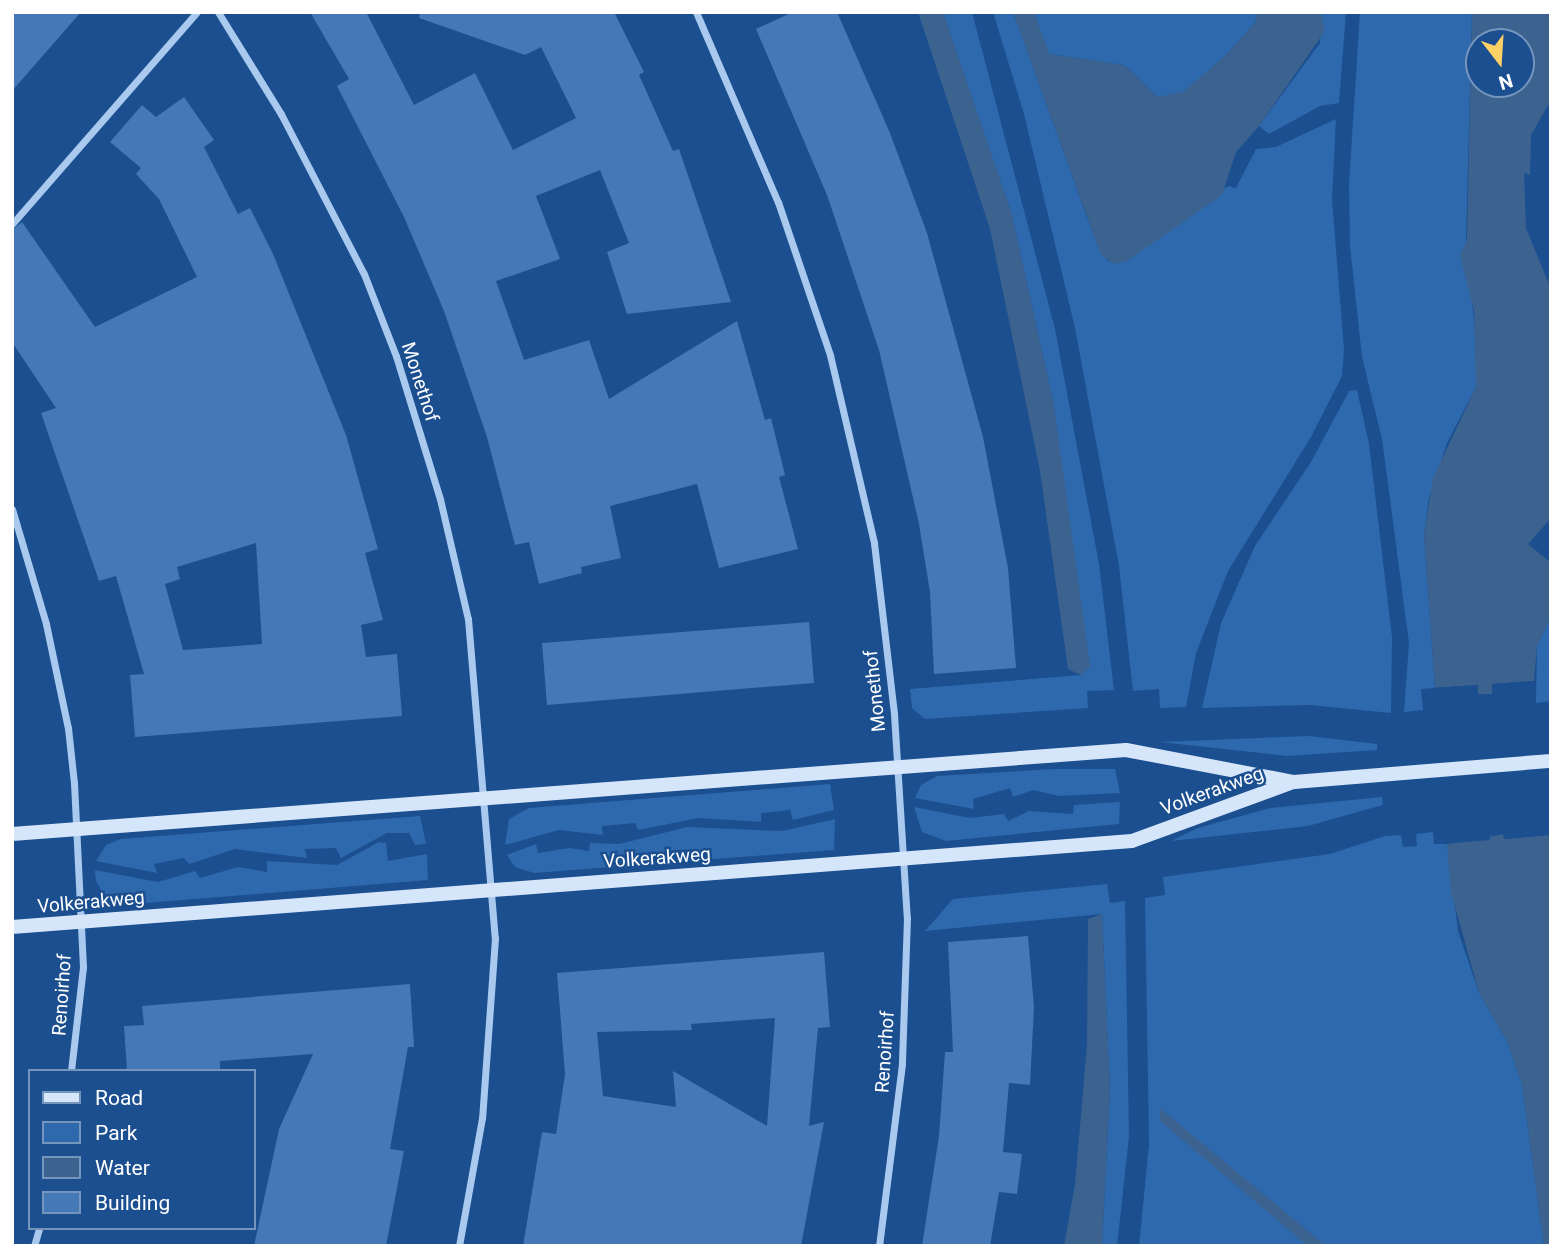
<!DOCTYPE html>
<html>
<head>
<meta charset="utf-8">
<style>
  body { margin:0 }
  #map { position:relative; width:1563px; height:1258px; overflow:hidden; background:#1b4f8f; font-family:Roboto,sans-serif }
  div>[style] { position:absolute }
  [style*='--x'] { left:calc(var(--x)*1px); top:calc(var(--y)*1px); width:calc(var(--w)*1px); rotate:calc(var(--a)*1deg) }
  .green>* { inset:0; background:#2e69ad }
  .water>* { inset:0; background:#3c6290 }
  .pier>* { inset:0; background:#1b4f8f }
  .building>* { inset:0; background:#4478b7 }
  .street>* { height:7px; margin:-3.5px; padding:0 3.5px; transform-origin:3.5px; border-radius:3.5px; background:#a9c9ee }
  .secondary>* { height:14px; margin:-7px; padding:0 7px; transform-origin:7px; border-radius:7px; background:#d6e6fa }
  span { translate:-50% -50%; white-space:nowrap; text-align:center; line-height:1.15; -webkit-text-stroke:5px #1b4f8f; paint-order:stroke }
  .street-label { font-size:19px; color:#fff }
  .frame { position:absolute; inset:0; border:14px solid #fff; pointer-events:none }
  .legend { position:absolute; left:28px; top:1069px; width:228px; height:161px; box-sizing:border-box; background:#1b4f8f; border:2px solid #7695bc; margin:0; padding:9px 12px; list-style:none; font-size:21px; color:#fff }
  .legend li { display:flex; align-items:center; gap:14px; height:35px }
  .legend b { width:35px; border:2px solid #7695bc }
  .north { position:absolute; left:1465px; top:28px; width:70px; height:70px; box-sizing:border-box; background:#1b4f8f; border:2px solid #7695bc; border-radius:50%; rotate:163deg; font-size:19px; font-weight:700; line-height:28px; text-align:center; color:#fff }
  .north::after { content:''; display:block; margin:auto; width:24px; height:32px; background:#ffd166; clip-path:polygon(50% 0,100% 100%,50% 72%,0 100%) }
</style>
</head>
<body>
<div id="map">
  <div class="green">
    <div style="clip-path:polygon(943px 12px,972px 12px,1055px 329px,1099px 564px,1114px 690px,1087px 691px,1088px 708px,925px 719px,912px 708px,910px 689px,1081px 675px,1054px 406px,1012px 215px)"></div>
    <div style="clip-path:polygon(993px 12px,1013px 12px,1092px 231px,1108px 261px,1127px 261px,1228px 186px,1236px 188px,1256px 149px,1276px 147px,1336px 119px,1332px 199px,1344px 349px,1342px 376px,1311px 437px,1228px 571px,1196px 653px,1186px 707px,1160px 708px,1159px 689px,1133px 691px,1119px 566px,1075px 328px,1024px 114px)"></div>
    <div style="clip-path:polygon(1034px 12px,1258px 12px,1255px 23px,1224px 57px,1183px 93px,1157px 97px,1124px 65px,1049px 54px)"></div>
    <div style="clip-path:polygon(1321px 12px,1346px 12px,1339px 103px,1320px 106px,1269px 134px,1259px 126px,1320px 43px)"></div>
    <div style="clip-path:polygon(1360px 12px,1472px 12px,1466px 242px,1478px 360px,1476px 387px,1447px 443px,1429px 498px,1424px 535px,1435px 688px,1421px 689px,1423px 710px,1404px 712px,1409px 643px,1382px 439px,1362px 357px,1350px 246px,1349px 184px)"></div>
    <div style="clip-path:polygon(1357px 390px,1369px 444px,1392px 637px,1391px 713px,1310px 705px,1202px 708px,1221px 623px,1255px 546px,1311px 462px,1349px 391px)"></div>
    <div style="clip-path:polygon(1551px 616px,1551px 701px,1536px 703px,1537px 646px)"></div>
    <div style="clip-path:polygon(1309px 736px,1377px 744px,1377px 750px,1287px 756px,1160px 742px)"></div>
    <div style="clip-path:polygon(1055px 769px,1115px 769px,1120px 793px,1059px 796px,1033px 790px,1013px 797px,1010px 788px,973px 799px,974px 809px,915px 798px,921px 785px,937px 776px)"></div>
    <div style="clip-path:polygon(830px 784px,834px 810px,793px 820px,790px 810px,761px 813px,761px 822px,699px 818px,638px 830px,635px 823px,602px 826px,603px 835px,559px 830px,505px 845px,509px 819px,529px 808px)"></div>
    <div style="clip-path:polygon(1382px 797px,1383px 805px,1308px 826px,1171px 841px,1198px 828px,1270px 808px)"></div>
    <div style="clip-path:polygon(1120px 802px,1119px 824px,946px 841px,922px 832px,914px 807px,970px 818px,1004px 814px,1008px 821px,1029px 811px,1073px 814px,1074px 805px)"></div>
    <div style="clip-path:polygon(420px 816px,426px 844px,415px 845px,409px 833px,387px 833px,341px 858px,336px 848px,305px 849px,307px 858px,235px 849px,189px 864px,184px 858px,154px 864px,157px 873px,96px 861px,106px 845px,121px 839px)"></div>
    <div style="clip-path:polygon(835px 819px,834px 850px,534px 873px,515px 867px,507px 855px,536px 844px,538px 853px,569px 848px,589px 851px,590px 843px,619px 844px,687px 827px,782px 831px)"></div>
    <div style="clip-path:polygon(1433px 832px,1434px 844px,1447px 844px,1458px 931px,1479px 993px,1507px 1041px,1522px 1084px,1544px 1246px,1139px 1246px,1149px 1144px,1145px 898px,1165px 895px,1163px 877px,1330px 854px,1385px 836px,1401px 835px,1403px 847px,1417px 846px,1416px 834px)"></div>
    <div style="clip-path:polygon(379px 842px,386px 843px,388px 861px,427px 854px,428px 880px,122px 905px,107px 900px,96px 881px,95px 870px,158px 882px,195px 871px,200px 878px,238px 867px,267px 872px,267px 861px,337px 865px)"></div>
    <div style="clip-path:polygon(1107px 884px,1110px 903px,1125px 901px,1129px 1137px,1117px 1246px,1102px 1246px,1110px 1089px,1102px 914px,925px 931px,953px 899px)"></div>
  </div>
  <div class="water">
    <div style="clip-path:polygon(918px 12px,943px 12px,1012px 215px,1054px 406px,1090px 666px,1081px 675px,1068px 669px,1040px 471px,990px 229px)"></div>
    <div style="clip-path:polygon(1013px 12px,1034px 12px,1049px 54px,1124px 65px,1157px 97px,1183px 92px,1224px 57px,1255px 23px,1258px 12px,1321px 12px,1325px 31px,1259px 126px,1236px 152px,1222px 195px,1127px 261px,1114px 264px,1101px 255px)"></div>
    <div style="clip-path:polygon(evenodd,1472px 12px,1551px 12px,1551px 100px,1531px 135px,1530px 175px,1524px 173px,1526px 228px,1551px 289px,1551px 518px,1528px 544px,1551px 563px,1551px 616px,1537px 646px,1534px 681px,1493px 684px,1493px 694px,1478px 694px,1477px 685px,1435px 688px,1424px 535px,1433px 478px,1476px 387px,1474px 311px,1460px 255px,1467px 240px,1472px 12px,1479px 42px,1521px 42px,1521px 84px,1479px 84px,1479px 42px)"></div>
    <div style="clip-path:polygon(1504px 834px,1505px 839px,1548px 835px,1551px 848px,1551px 1246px,1544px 1246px,1522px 1084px,1507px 1041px,1479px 993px,1451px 892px,1447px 844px)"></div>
    <div style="clip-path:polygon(1102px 914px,1110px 1089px,1102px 1245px,1064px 1246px,1075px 1184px,1087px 1045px,1088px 919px)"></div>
    <div style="clip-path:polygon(1161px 1109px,1326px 1246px,1308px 1246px,1159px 1120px)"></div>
  </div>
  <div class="pier">
    <div style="clip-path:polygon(1534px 681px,1496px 687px,1493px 697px,1477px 698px,1474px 689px,1432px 688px,1478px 685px,1478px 694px,1492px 694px,1492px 684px)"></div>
    <div style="clip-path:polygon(1489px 831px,1547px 832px,1548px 835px,1504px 839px,1503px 834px,1490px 835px,1490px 840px,1443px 844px,1486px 837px)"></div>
  </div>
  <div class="building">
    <div style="clip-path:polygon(12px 12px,81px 12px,12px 91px)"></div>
    <div style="clip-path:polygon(310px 12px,366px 12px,414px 105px,475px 73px,513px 150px,576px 118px,541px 47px,525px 55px,419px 18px,420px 12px,614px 12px,644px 72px,639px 75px,673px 151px,679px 149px,731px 302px,627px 314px,607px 252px,629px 243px,600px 170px,536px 196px,560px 259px,496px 281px,524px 360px,589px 340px,609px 399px,737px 321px,765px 420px,771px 418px,785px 475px,779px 477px,798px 549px,719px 568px,697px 484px,610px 506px,621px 558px,581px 567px,582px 573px,539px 584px,529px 542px,515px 545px,487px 437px,444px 311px,404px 217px,337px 86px,349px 79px)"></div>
    <div style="clip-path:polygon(793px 12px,837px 12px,890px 133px,927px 233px,983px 437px,1008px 568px,1016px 668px,934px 674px,930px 592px,919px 524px,879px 350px,827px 195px,756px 29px)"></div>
    <div style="clip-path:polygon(evenodd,184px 97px,214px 140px,204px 147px,238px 214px,250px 208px,273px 254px,346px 435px,378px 549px,365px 553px,383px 620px,361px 625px,366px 657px,397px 654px,402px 716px,135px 737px,130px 675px,144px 674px,116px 576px,99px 581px,41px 413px,56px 408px,12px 342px,12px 230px,22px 222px,95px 327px,197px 277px,159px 199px,136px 174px,141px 168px,110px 142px,142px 105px,156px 117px,184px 97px,256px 543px,262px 644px,183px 650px,165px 584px,180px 579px,177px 567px,256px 543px)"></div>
    <div style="clip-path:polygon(809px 622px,814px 683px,547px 705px,542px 643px)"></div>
    <div style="clip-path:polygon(1028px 936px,1034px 1007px,1030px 1085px,1009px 1083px,1003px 1152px,1022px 1154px,1017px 1194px,999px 1192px,990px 1246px,922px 1246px,939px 1136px,945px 1052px,953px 1052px,948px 942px)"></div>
    <div style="clip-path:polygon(evenodd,824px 952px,830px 1027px,818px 1028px,809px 1126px,824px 1122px,801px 1246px,523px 1246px,542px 1132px,556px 1134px,565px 1074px,557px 973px,824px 952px,775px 1018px,767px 1126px,673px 1071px,676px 1107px,603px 1096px,597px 1032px,692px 1030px,691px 1024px,775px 1018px)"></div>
    <div style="clip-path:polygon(410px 984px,414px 1047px,408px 1047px,390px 1149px,404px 1151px,386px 1246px,254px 1246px,279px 1129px,313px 1054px,220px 1061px,220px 1071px,127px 1071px,124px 1026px,144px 1025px,142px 1006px)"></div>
  </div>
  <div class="street">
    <div style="--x:218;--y:12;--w:120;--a:58.3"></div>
    <div style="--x:281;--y:114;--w:180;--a:62.6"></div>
    <div style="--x:364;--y:274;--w:88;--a:68.7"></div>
    <div style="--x:396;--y:356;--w:150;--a:72.9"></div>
    <div style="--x:440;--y:499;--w:123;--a:76.9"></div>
    <div style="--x:468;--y:619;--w:320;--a:85.2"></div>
    <div style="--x:495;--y:938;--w:180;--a:94.1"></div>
    <div style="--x:482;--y:1118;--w:130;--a:100.2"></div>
    <div style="--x:696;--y:12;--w:207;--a:66.7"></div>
    <div style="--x:778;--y:202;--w:162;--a:71.2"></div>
    <div style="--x:830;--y:355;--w:193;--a:76.8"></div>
    <div style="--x:874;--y:543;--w:172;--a:83.3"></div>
    <div style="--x:894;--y:714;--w:204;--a:86.4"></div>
    <div style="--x:907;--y:918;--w:146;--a:92"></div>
    <div style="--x:902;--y:1064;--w:183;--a:97.2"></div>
    <div style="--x:12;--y:224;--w:281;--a:-48.9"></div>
    <div style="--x:12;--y:509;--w:120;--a:73.5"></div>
    <div style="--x:46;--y:624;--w:106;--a:78.1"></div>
    <div style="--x:68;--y:728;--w:55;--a:83.8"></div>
    <div style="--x:74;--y:783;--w:184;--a:87.2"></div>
    <div style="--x:83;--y:967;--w:105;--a:96.6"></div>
    <div style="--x:34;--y:1246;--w:19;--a:-74"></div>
  </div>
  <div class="secondary">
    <div style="--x:12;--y:834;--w:1117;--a:-4.31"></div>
    <div style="--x:1126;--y:750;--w:171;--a:10.8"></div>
    <div style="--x:1294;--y:782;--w:258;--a:-4.7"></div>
    <div style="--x:12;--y:927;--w:1123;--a:-4.39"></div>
    <div style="--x:1132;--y:841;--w:171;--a:-20.1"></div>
  </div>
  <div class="street-label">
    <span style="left:420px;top:382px;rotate:72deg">Monethof</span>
    <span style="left:875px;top:691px;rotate:-96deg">Monethof</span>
    <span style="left:1212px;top:791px;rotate:-20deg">Volkerakweg</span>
    <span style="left:657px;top:858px;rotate:-4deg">Volkerakweg</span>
    <span style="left:91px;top:902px;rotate:-5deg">Volkerakweg</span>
    <span style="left:62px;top:995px;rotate:-86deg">Renoirhof</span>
    <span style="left:885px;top:1052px;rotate:-86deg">Renoirhof</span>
  </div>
  <div class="frame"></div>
  <ul class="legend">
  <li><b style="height:9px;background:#d6e6fa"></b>Road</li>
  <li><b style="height:19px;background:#2e69ad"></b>Park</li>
  <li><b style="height:19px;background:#3c6290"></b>Water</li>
  <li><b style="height:19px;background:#4478b7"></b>Building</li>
  </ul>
  <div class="north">N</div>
</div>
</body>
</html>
